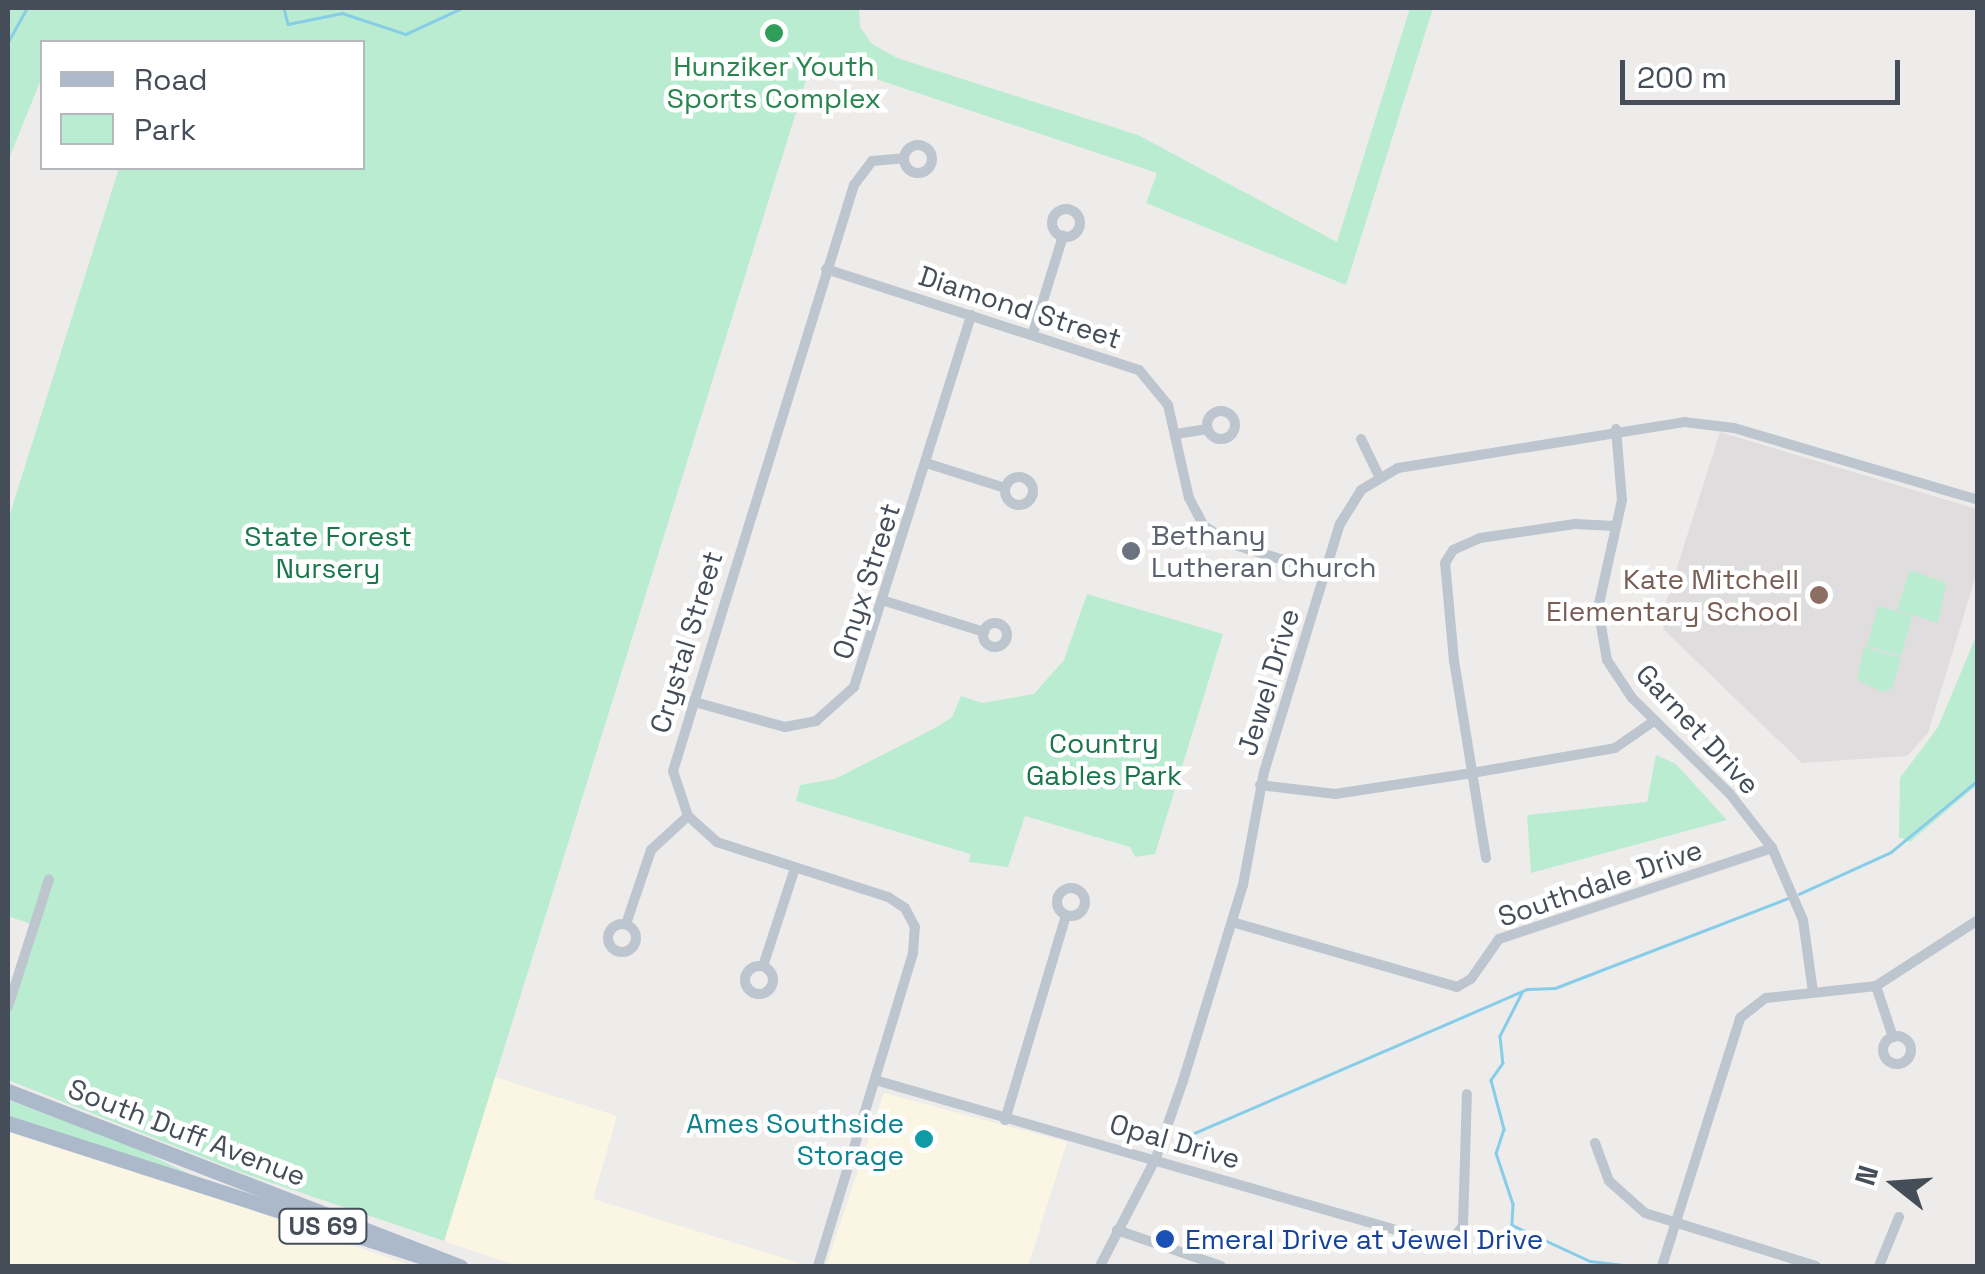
<!DOCTYPE html>
<html>
<head>
<meta charset="utf-8">
<style>
  body { margin:0 }
  #map { position:relative; width:1985px; height:1274px; overflow:hidden; background:#eeeceb; font-family:"Space Grotesk",sans-serif }
  div>[style] { position:absolute }
  [style*='--x'] { left:calc(var(--x)*1px); top:calc(var(--y)*1px); width:calc(var(--w)*1px); rotate:calc(var(--a)*1deg) }
  .commercial>* { inset:0; background:#fbf6e3 }
  .education>* { inset:0; background:#dfdddd }
  .green>* { inset:0; background:#baecd1 }
  .stream>* { height:2.5px; margin:-1.25px; padding:0 1.25px; transform-origin:1.25px; border-radius:1.25px; background:#87cde8 }
  .minor>* { height:10px; margin:-5px; padding:0 5px; transform-origin:5px; border-radius:5px; background:#bdc5ce }
  .minor>.ring { margin:-5px; padding:0; box-sizing:content-box; background:none; border:10px solid #bdc5ce; border-radius:50% }
  .primary>* { height:15px; margin:-7.5px; padding:0 7.5px; transform-origin:7.5px; border-radius:7.5px; background:#abb9cb }
  .dots>* { width:28px; height:28px; translate:-50% -50%; box-sizing:border-box; border:5px solid #fff; border-radius:50% }
  span { translate:-50% -50%; white-space:nowrap; text-align:center; line-height:1.15; -webkit-text-stroke:9px #fff; paint-order:stroke }
  .shield-label span { padding:2px 8px; background:#fff; border:2px solid; border-radius:8px; -webkit-text-stroke-width:0 }
  .shield-label { font-size:25px; color:#454e58; font-weight:700 }
  .leisure-label { font-size:28px; color:#27864d }
  .street-label { font-size:28px; color:#454e58 }
  .worship-label { font-size:28px; color:#5b616d }
  .left { translate:0 -50%; text-align:left }
  .park-label { font-size:28px; color:#19764e }
  .education-label { font-size:28px; color:#785e54 }
  .right { translate:-100% -50%; text-align:right }
  .culture-label { font-size:28px; color:#0d838f }
  .transit-label { font-size:28px; color:#164399 }
  .frame { position:absolute; inset:0; border:10px solid #454e58; pointer-events:none }
  .legend { position:absolute; left:40px; top:40px; width:325px; height:130px; box-sizing:border-box; background:#fff; border:2px solid #b5b8bc; margin:0; padding:12px 18px; list-style:none; font-size:30px; color:#454e58 }
  .legend li { display:flex; align-items:center; gap:20px; height:50px }
  .legend b { width:50px; border:2px solid #b5b8bc }
  .north { position:absolute; left:1845px; top:1134px; width:100px; height:100px; -webkit-text-stroke:8px #fff; paint-order:stroke; rotate:287deg; font-size:28px; font-weight:700; line-height:40px; text-align:center; color:#454e58 }
  .north::after { content:''; display:block; margin:auto; width:35px; height:45px; background:#454e58; clip-path:polygon(50% 0,100% 100%,50% 72%,0 100%) }
  .scale { position:absolute; left:1620px; top:60px; width:280px; height:45px; box-sizing:border-box; border:5px solid #454e58; border-top:0; padding-left:12px; font-size:30px; line-height:35px; white-space:nowrap; color:#454e58; -webkit-text-stroke:8px #fff; paint-order:stroke }
</style>
</head>
<body>
<div id="map">
  <div class="commercial">
    <div style="clip-path:polygon(495px 1077px,617px 1116px,593px 1199px,809px 1266px,518px 1266px,444px 1241px)"></div>
    <div style="clip-path:polygon(884px 1093px,1067px 1142px,1028px 1266px,826px 1266px)"></div>
    <div style="clip-path:polygon(8px 1132px,231px 1203px,412px 1266px,8px 1266px)"></div>
  </div>
  <div class="education">
    <div style="clip-path:polygon(1720px 432px,1977px 509px,1977px 572px,1928px 733px,1907px 756px,1802px 763px,1664px 630px,1661px 618px)"></div>
  </div>
  <div class="green">
    <div style="clip-path:polygon(8px 8px,859px 8px,860px 27px,872px 44px,897px 58px,1138px 135px,1337px 242px,1410px 8px,1433px 8px,1346px 285px,1146px 203px,1157px 173px,813px 58px,444px 1241px,240px 1172px,8px 1080px,8px 1019px,39px 927px,8px 916px,8px 520px,119px 168px,362px 168px,362px 42px,42px 42px,42px 77px,8px 161px)"></div>
    <div style="clip-path:polygon(1910px 570px,1946px 583px,1938px 623px,1897px 610px)"></div>
    <div style="clip-path:polygon(1087px 594px,1223px 634px,1155px 854px,1135px 857px,1130px 847px,1025px 816px,1008px 867px,969px 862px,970px 854px,796px 801px,800px 785px,835px 779px,937px 727px,952px 717px,961px 696px,982px 703px,1034px 694px,1064px 660px)"></div>
    <div style="clip-path:polygon(1878px 606px,1912px 616px,1901px 656px,1867px 646px)"></div>
    <div style="clip-path:polygon(1977px 634px,1977px 785px,1910px 842px,1899px 837px,1900px 778px,1938px 727px)"></div>
    <div style="clip-path:polygon(1864px 647px,1901px 658px,1892px 688px,1883px 692px,1857px 680px)"></div>
    <div style="clip-path:polygon(1656px 755px,1676px 764px,1727px 820px,1531px 873px,1527px 815px,1647px 802px)"></div>
    <div style="clip-path:polygon(8px 1100px,121px 1141px,200px 1179px,8px 1116px)"></div>
  </div>
  <div class="stream">
    <div style="--x:115;--y:8;--w:25;--a:0"></div>
    <div style="--x:284;--y:8;--w:16;--a:76"></div>
    <div style="--x:288;--y:24;--w:55;--a:-11.5"></div>
    <div style="--x:342;--y:13;--w:67;--a:18.2"></div>
    <div style="--x:406;--y:34;--w:62;--a:-24.9"></div>
    <div style="--x:8;--y:42;--w:39;--a:-61"></div>
    <div style="--x:1799;--y:894;--w:101;--a:-24.5"></div>
    <div style="--x:1891;--y:852;--w:113;--a:-39.6"></div>
    <div style="--x:1522;--y:993;--w:48;--a:117.1"></div>
    <div style="--x:1500;--y:1036;--w:27;--a:84"></div>
    <div style="--x:1503;--y:1063;--w:21;--a:125"></div>
    <div style="--x:1491;--y:1080;--w:51;--a:75.1"></div>
    <div style="--x:1504;--y:1129;--w:25;--a:108"></div>
    <div style="--x:1496;--y:1153;--w:54;--a:71.6"></div>
    <div style="--x:1513;--y:1204;--w:21;--a:93"></div>
    <div style="--x:1512;--y:1225;--w:86;--a:24.8"></div>
    <div style="--x:1590;--y:1261;--w:41;--a:7"></div>
    <div style="--x:1176;--y:1141;--w:383;--a:-23.4"></div>
    <div style="--x:1528;--y:989;--w:27;--a:-2"></div>
    <div style="--x:1555;--y:988;--w:253;--a:-21.1"></div>
  </div>
  <div class="minor">
    <div class="ring" style="left:904px;top:145px;width:18px;height:18px"></div>
    <div class="ring" style="left:1052px;top:209px;width:18px;height:18px"></div>
    <div style="--x:826;--y:269;--w:329;--a:17.9"></div>
    <div style="--x:1139;--y:370;--w:45;--a:50.4"></div>
    <div style="--x:1168;--y:405;--w:95;--a:77.3"></div>
    <div style="--x:1189;--y:498;--w:32;--a:62"></div>
    <div style="--x:1204;--y:526;--w:33;--a:33"></div>
    <div style="--x:1232;--y:544;--w:97;--a:17.3"></div>
    <div style="--x:1033;--y:333;--w:102;--a:-72.8"></div>
    <div class="ring" style="left:1207px;top:411px;width:18px;height:18px"></div>
    <div style="--x:1616;--y:429;--w:71;--a:85.2"></div>
    <div style="--x:1622;--y:500;--w:111;--a:102.5"></div>
    <div style="--x:1598;--y:608;--w:53;--a:80.2"></div>
    <div style="--x:1607;--y:660;--w:45;--a:56.7"></div>
    <div style="--x:1632;--y:698;--w:137;--a:44.4"></div>
    <div style="--x:1730;--y:794;--w:68;--a:52.1"></div>
    <div style="--x:1772;--y:848;--w:78;--a:66.7"></div>
    <div style="--x:1803;--y:920;--w:73;--a:82.1"></div>
    <div style="--x:1176;--y:434;--w:32;--a:-9"></div>
    <div style="--x:1361;--y:439;--w:41;--a:64.1"></div>
    <div style="--x:926;--y:463;--w:83;--a:17.6"></div>
    <div class="ring" style="left:1005px;top:477px;width:18px;height:18px"></div>
    <div style="--x:885;--y:601;--w:104;--a:17.4"></div>
    <div class="ring" style="left:983px;top:623px;width:14px;height:14px"></div>
    <div style="--x:691;--y:701;--w:98;--a:15.5"></div>
    <div style="--x:785;--y:727;--w:32;--a:-11"></div>
    <div style="--x:816;--y:721;--w:51;--a:-41.8"></div>
    <div style="--x:854;--y:687;--w:390;--a:-72.5"></div>
    <div style="--x:1260;--y:785;--w:76;--a:6.8"></div>
    <div style="--x:1335;--y:794;--w:139;--a:-8.7"></div>
    <div style="--x:1472;--y:773;--w:145;--a:-9.9"></div>
    <div style="--x:1615;--y:748;--w:47;--a:-34.7"></div>
    <div style="--x:1486;--y:858;--w:200;--a:-99.2"></div>
    <div style="--x:1454;--y:661;--w:98;--a:-95.2"></div>
    <div style="--x:1445;--y:563;--w:15;--a:-58"></div>
    <div style="--x:1453;--y:550;--w:30;--a:-24"></div>
    <div style="--x:1480;--y:538;--w:96;--a:-8.4"></div>
    <div style="--x:1575;--y:524;--w:40;--a:2.9"></div>
    <div class="ring" style="left:1057px;top:888px;width:18px;height:18px"></div>
    <div style="--x:1232;--y:922;--w:234;--a:16.1"></div>
    <div style="--x:1457;--y:987;--w:16;--a:-30"></div>
    <div style="--x:1471;--y:979;--w:49;--a:-55"></div>
    <div style="--x:1499;--y:939;--w:288;--a:-18.4"></div>
    <div style="--x:626;--y:924;--w:78;--a:-71.3"></div>
    <div style="--x:651;--y:850;--w:50;--a:-42.6"></div>
    <div class="ring" style="left:608px;top:924px;width:18px;height:18px"></div>
    <div class="ring" style="left:745px;top:966px;width:18px;height:18px"></div>
    <div style="--x:763;--y:966;--w:103;--a:-71.9"></div>
    <div style="--x:1876;--y:986;--w:54;--a:71.6"></div>
    <div style="--x:8;--y:1007;--w:134;--a:-72.2"></div>
    <div class="ring" style="left:1883px;top:1036px;width:18px;height:18px"></div>
    <div style="--x:875;--y:1080;--w:596;--a:16.06"></div>
    <div style="--x:1448;--y:1245;--w:24;--a:-52"></div>
    <div style="--x:1463;--y:1226;--w:132;--a:-88.3"></div>
    <div style="--x:1005;--y:1120;--w:213;--a:-73.4"></div>
    <div style="--x:1595;--y:1143;--w:40;--a:69.8"></div>
    <div style="--x:1609;--y:1181;--w:48;--a:41.6"></div>
    <div style="--x:1645;--y:1213;--w:179;--a:17.2"></div>
    <div style="--x:1117;--y:1230;--w:110;--a:19.1"></div>
    <div style="--x:818;--y:1266;--w:327;--a:-73.1"></div>
    <div style="--x:913;--y:953;--w:26;--a:-86"></div>
    <div style="--x:915;--y:927;--w:21;--a:-118"></div>
    <div style="--x:905;--y:908;--w:20;--a:-147"></div>
    <div style="--x:888;--y:897;--w:180;--a:-162.2"></div>
    <div style="--x:717;--y:842;--w:39;--a:-138"></div>
    <div style="--x:688;--y:816;--w:47;--a:-108.4"></div>
    <div style="--x:673;--y:771;--w:613;--a:-72.84"></div>
    <div style="--x:854;--y:185;--w:30;--a:-53"></div>
    <div style="--x:872;--y:161;--w:32;--a:-5"></div>
    <div style="--x:1100;--y:1266;--w:122;--a:-62.6"></div>
    <div style="--x:1156;--y:1158;--w:82;--a:-70.7"></div>
    <div style="--x:1183;--y:1081;--w:205;--a:-73"></div>
    <div style="--x:1243;--y:885;--w:115;--a:-79.5"></div>
    <div style="--x:1264;--y:772;--w:259;--a:-73"></div>
    <div style="--x:1340;--y:524;--w:40;--a:-58"></div>
    <div style="--x:1361;--y:490;--w:43;--a:-30.7"></div>
    <div style="--x:1398;--y:468;--w:290;--a:-9.1"></div>
    <div style="--x:1684;--y:422;--w:50;--a:6.8"></div>
    <div style="--x:1734;--y:428;--w:254;--a:16.4"></div>
    <div style="--x:1662;--y:1266;--w:260;--a:-72.5"></div>
    <div style="--x:1740;--y:1018;--w:33;--a:-38"></div>
    <div style="--x:1766;--y:998;--w:111;--a:-6.2"></div>
    <div style="--x:1876;--y:986;--w:121;--a:-32.9"></div>
    <div style="--x:1879;--y:1266;--w:53;--a:-67.8"></div>
  </div>
  <div class="primary">
    <div style="--x:8;--y:1091;--w:485;--a:21.2"></div>
    <div style="--x:8;--y:1123;--w:452;--a:17.9"></div>
  </div>
  <div class="dots">
    <div style="left:774px;top:33px;background:#2e9e5b"></div>
    <div style="left:1131px;top:551px;background:#6b7280"></div>
    <div style="left:1819px;top:595px;background:#8d6e63"></div>
    <div style="left:924px;top:1139px;background:#0f9aa8"></div>
    <div style="left:1165px;top:1239px;background:#1a4fb4"></div>
  </div>
  <div class="shield-label">
    <span style="left:323px;top:1226px">US 69</span>
  </div>
  <div class="leisure-label">
    <span style="left:774px;top:82px">Hunziker Youth<br>Sports Complex</span>
  </div>
  <div class="street-label">
    <span style="left:1020px;top:307px;rotate:18deg">Diamond Street</span>
    <span style="left:866px;top:581px;rotate:-72deg">Onyx Street</span>
    <span style="left:686px;top:642px;rotate:-73deg">Crystal Street</span>
    <span style="left:1268px;top:682px;rotate:-73deg">Jewel Drive</span>
    <span style="left:1698px;top:729px;rotate:47deg">Garnet Drive</span>
    <span style="left:1600px;top:883px;rotate:-19deg">Southdale Drive</span>
    <span style="left:187px;top:1132px;rotate:21deg">South Duff Avenue</span>
    <span style="left:1175px;top:1141px;rotate:16deg">Opal Drive</span>
  </div>
  <div class="worship-label">
    <span class="left" style="left:1151px;top:551px">Bethany<br>Lutheran Church</span>
  </div>
  <div class="park-label">
    <span style="left:328px;top:552px">State Forest<br>Nursery</span>
    <span style="left:1104px;top:759px">Country<br>Gables Park</span>
  </div>
  <div class="education-label">
    <span class="right" style="left:1799px;top:595px">Kate Mitchell<br>Elementary School</span>
  </div>
  <div class="culture-label">
    <span class="right" style="left:904px;top:1139px">Ames Southside<br>Storage</span>
  </div>
  <div class="transit-label">
    <span class="left" style="left:1185px;top:1239px">Emeral Drive at Jewel Drive</span>
  </div>
  <div class="frame"></div>
  <ul class="legend">
  <li><b style="height:12px;background:#abb9cb"></b>Road</li>
  <li><b style="height:28px;background:#baecd1"></b>Park</li>
  </ul>
  <div class="north">N</div>
  <div class="scale">200 m</div>
</div>
</body>
</html>
